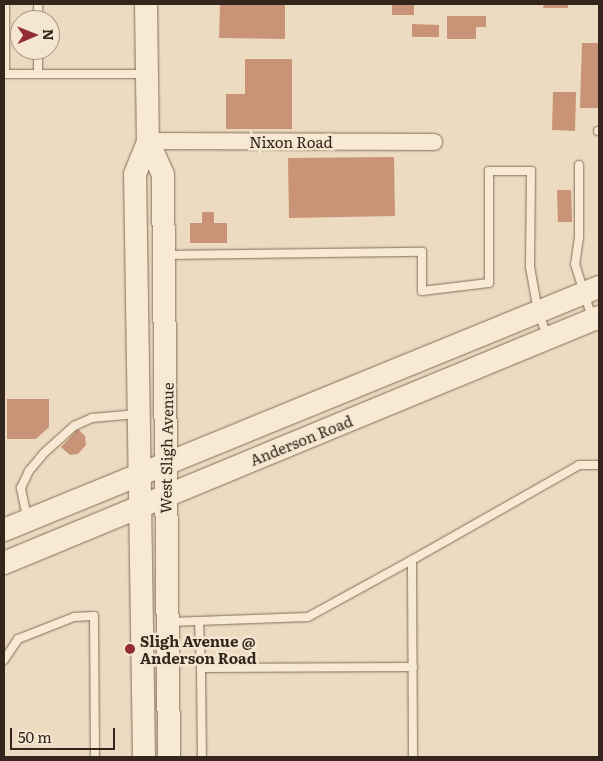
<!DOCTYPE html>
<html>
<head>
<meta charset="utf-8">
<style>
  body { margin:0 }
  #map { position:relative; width:603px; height:761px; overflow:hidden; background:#ecdbc1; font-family:Literata,serif }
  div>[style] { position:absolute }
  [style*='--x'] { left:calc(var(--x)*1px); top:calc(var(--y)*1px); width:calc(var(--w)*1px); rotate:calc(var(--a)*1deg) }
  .building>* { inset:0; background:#c99378 }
  .roads { filter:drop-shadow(0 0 1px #846c59) drop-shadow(0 0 1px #846c59) }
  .lane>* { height:8px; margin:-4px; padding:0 4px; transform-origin:4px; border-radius:4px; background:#f7e9d3 }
  .street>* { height:16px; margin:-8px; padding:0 8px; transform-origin:8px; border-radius:8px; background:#f7e9d3 }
  .secondary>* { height:22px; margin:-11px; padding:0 11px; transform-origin:11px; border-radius:11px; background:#f7e9d3 }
  .dots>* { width:14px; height:14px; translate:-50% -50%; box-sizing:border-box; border:2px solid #f4e6d0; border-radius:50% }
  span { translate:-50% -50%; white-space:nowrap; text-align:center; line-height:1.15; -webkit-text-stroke:5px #f4e6d0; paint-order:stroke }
  .street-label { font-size:15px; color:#34261d }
  .poi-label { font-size:15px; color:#34261d; font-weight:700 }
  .left { translate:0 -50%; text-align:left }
  .frame { position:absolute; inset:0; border:5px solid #34261d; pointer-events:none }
  .north { position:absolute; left:10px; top:10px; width:50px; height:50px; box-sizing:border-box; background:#f4e6d0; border:1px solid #a79988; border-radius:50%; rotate:89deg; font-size:14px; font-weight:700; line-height:20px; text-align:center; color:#34261d }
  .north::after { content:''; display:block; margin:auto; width:18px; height:22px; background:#912c35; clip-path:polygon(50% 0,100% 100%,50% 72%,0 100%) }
  .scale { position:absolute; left:10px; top:728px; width:105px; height:22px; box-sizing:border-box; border:2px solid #34261d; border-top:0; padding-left:6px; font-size:15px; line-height:18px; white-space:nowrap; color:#34261d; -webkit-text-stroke:4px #f4e6d0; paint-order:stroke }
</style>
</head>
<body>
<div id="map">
  <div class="building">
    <div style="clip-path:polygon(220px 4px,285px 4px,285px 39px,219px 38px)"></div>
    <div style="clip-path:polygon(392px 4px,414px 4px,414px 15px,392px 15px)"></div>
    <div style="clip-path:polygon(544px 4px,568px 4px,568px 8px,543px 8px)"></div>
    <div style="clip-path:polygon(447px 16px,486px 16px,486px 27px,476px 27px,476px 39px,447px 39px)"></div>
    <div style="clip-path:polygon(412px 24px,439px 25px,439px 37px,412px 37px)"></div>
    <div style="clip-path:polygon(582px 43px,599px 43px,599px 108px,580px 108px)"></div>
    <div style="clip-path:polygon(245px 59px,292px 59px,292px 129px,226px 129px,226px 94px,245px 94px)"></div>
    <div style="clip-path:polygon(553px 92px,576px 92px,575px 131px,552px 130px)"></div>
    <div style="clip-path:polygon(394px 157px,395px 216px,289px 218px,288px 158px)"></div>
    <div style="clip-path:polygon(557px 190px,571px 190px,572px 222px,558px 222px)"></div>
    <div style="clip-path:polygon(202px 212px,214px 212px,214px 223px,227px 223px,227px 243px,190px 243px,190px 223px,202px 223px)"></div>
    <div style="clip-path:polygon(7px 399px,49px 399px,49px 427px,36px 439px,7px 439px)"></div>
    <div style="clip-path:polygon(78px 429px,85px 436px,86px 445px,78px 454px,70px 455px,61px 447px)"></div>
  </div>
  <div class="roads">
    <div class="lane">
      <div style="--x:38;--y:20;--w:16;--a:-90"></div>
      <div style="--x:4;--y:74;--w:140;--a:0"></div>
      <div style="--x:5;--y:74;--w:70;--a:-90"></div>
      <div style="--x:38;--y:74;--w:24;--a:-90"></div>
      <div style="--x:598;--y:131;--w:1;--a:0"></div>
      <div style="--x:579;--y:165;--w:72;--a:90"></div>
      <div style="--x:579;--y:237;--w:27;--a:98"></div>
      <div style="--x:575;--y:264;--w:57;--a:72.5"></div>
      <div style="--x:166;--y:255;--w:256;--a:-0.7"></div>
      <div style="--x:422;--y:252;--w:39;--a:90"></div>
      <div style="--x:422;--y:291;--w:67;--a:-6.8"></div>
      <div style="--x:489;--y:283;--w:112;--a:-90"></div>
      <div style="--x:489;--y:171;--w:42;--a:0"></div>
      <div style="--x:531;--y:171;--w:96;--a:90.6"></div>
      <div style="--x:530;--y:267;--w:45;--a:79.7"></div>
      <div style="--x:538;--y:311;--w:27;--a:70"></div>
      <div style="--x:27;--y:517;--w:30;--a:-102"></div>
      <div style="--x:21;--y:488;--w:19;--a:-65"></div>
      <div style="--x:29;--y:471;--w:23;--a:-50"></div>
      <div style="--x:44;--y:453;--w:40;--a:-42"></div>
      <div style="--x:74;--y:426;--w:20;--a:-24"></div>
      <div style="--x:92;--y:418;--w:45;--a:-5.1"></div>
      <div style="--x:170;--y:622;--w:138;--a:-2.1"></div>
      <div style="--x:308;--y:617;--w:119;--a:-28.7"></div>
      <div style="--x:199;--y:622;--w:46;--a:87.5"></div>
      <div style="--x:201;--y:668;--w:212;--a:-0.3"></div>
      <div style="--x:4;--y:660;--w:25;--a:-56"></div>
      <div style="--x:18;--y:639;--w:60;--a:-21.4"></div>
      <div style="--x:74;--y:617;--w:20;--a:-3"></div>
      <div style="--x:94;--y:616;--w:141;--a:89.6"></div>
      <div style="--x:201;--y:668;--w:89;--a:89.4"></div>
      <div style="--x:413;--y:757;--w:197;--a:-90.3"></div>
      <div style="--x:412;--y:560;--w:192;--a:-29.6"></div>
      <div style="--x:579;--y:465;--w:20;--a:0"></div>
    </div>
    <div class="street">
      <div style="--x:148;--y:141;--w:286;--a:0.2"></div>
    </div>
    <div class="secondary">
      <div style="--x:146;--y:4;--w:137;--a:89.2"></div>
      <div style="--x:148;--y:141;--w:37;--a:66"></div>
      <div style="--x:163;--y:175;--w:582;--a:89.41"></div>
      <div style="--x:4;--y:530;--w:643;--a:-22.22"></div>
      <div style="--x:4;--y:563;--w:644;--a:-22.46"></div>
      <div style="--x:144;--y:757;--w:583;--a:-90.88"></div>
      <div style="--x:135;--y:174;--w:35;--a:-68"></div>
    </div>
  </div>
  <div class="dots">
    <div style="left:130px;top:649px;background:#912c35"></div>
  </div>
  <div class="street-label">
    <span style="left:291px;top:142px">Nixon Road</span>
    <span style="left:301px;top:440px;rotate:-22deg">Anderson Road</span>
    <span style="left:166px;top:448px;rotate:-89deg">West Sligh Avenue</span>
  </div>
  <div class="poi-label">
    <span class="left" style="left:140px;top:649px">Sligh Avenue @<br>Anderson Road</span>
  </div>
  <div class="frame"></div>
  <div class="north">N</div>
  <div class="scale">50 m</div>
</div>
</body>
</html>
